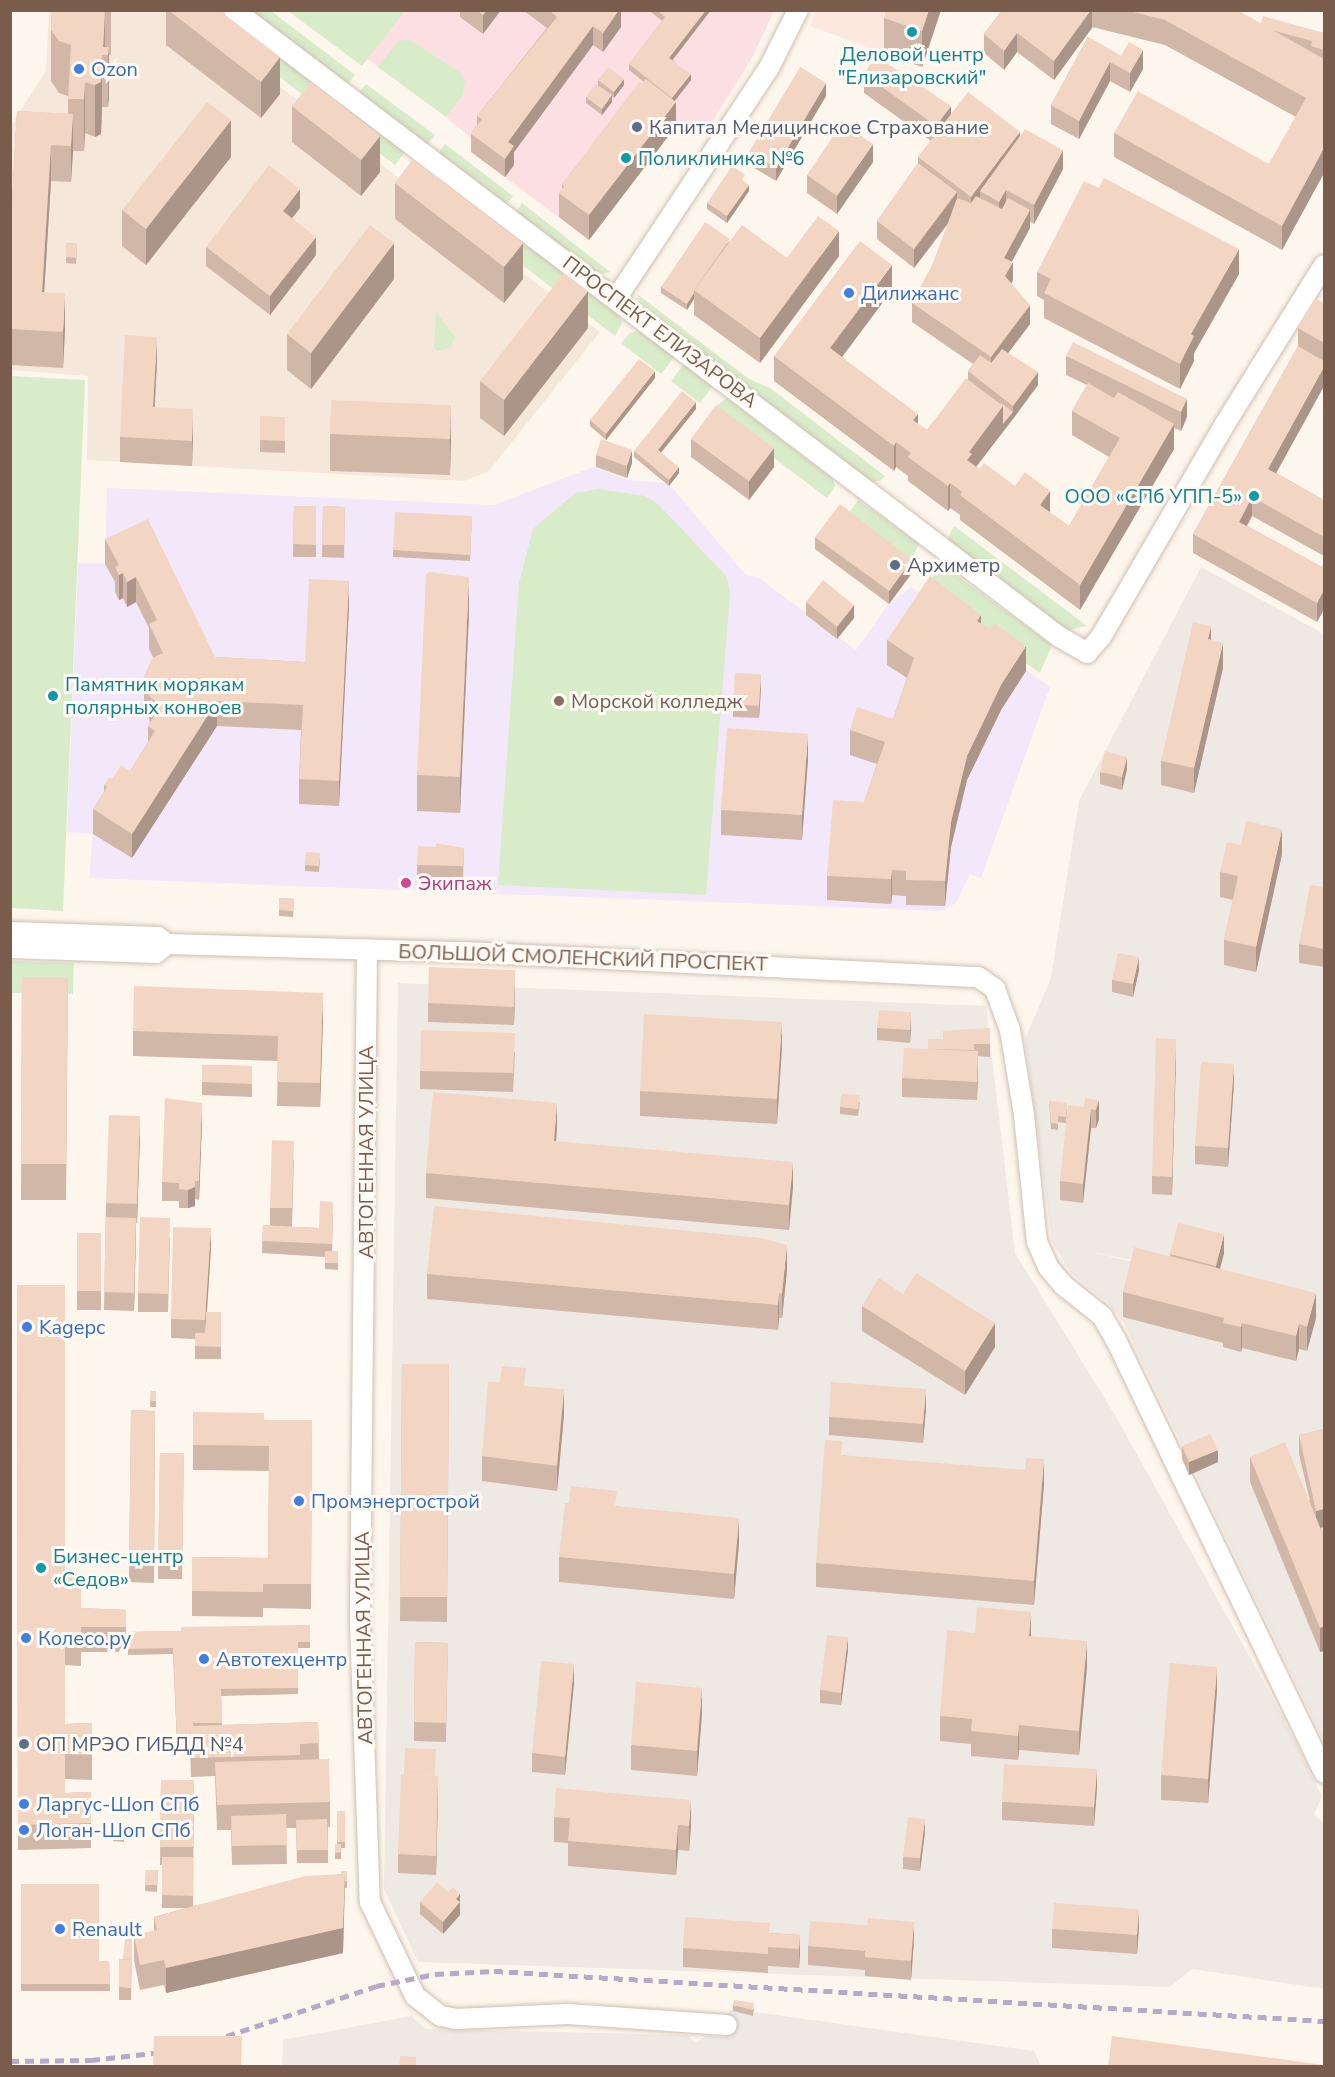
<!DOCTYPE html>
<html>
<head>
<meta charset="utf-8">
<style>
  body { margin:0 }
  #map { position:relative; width:1335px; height:2077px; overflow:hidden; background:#fdf6ec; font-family:"Nunito Sans",sans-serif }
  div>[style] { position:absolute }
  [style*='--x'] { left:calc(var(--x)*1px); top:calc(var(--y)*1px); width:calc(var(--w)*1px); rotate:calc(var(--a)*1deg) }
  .residential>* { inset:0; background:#f5e8da }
  .commercial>* { inset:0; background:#fde8e0 }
  .industrial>* { inset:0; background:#efe9e4 }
  .education>* { inset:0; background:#f3e8fa }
  .medical>* { inset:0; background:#fbdfe3 }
  .green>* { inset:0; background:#d8ecc9 }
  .roads { filter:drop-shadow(0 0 2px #d1beb0) drop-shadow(0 0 2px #d1beb0) }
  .minor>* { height:20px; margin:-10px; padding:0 10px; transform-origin:10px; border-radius:10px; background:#fff }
  .rail>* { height:4.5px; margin-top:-2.25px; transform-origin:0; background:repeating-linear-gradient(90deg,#b9a8c9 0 9px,transparent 0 15px) }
  .wall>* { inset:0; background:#d1b7a8 }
  .shaded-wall>* { inset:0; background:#aa9588 }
  .building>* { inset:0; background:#f3d5c3 }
  .dots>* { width:16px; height:16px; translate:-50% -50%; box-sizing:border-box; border:3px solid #fffaf3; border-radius:50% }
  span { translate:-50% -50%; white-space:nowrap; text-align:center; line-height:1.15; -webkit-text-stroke:6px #fffaf3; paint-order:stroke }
  .culture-label { font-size:20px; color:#0d838f }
  .left { translate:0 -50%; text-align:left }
  .right { translate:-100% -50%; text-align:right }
  .shop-label { font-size:20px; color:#366cbe }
  .service-label { font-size:20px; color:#4e5e75 }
  .street-label { font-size:20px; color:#7a5c4d }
  .education-label { font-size:20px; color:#785e54 }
  .hotel-label { font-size:20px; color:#b23c85 }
  .frame { position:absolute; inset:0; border:12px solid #7a5c4d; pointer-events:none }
</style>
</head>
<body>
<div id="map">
  <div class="residential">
    <div style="clip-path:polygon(49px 11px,181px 11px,600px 332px,488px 472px,464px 481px,87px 460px,88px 376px,11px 370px,10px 127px,46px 71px)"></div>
  </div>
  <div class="commercial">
    <div style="clip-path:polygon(816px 11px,941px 11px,922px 67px,810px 26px)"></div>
  </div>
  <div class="industrial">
    <div style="clip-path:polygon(evenodd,1201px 567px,1324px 634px,1324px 1741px,1123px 1321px,1108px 1303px,1071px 1273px,1052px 1242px,1025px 1039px,1051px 978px,1079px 801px,1201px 567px,1084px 1250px,1137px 1261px,1251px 1291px,1084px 1250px)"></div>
    <div style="clip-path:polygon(398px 983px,986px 1006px,1015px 1253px,1115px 1415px,1282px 1715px,1322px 1797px,1314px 1814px,1324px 1824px,1324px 1989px,1192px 1969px,1170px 1987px,418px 1962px,384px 1889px)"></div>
    <div style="clip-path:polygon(734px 2006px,754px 2012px,1034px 2051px,1041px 2066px,282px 2066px,283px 2040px,411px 2016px,426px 2029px,687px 2035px,696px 2043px,706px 2036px,725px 2037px,727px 2015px)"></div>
  </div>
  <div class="education">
    <div style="clip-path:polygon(593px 467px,627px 480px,668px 483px,746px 575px,759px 578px,856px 650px,889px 604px,911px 587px,1050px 687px,981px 878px,970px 874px,956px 903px,942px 911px,89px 878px,93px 834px,67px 832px,78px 563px,105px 563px,107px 488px,494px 505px)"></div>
  </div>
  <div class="medical">
    <div style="clip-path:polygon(303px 11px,774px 11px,752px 58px,707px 130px,694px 120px,689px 126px,675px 127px,589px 240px,471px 152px,477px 143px,446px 117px)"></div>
  </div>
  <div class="green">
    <div style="clip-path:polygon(193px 11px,217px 11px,405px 152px,395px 165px)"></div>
    <div style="clip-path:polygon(248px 11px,271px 11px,355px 75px,347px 85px)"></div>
    <div style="clip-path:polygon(288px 11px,405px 11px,362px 66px)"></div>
    <div style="clip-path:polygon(410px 40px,461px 73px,465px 81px,462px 96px,446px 117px,378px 67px,398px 41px)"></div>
    <div style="clip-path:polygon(366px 84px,435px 135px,427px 145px,359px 93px)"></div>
    <div style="clip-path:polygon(445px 144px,513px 196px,506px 205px,438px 154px)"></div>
    <div style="clip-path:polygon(417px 162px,618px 313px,622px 323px,615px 336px,406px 176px)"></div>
    <div style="clip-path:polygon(522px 203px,610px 272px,603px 274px,589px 268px,516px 212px)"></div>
    <div style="clip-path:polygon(637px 294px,749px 379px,770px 388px,885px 476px,880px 481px,868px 482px,640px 307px)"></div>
    <div style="clip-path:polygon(436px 312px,455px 337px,451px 348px,436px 351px,434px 347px)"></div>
    <div style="clip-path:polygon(638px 331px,674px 357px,661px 374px,621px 343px,630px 333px)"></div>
    <div style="clip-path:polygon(684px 364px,712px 387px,700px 403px,671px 381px)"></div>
    <div style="clip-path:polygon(11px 376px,85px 380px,63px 911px,11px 908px)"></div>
    <div style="clip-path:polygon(727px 398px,833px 479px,835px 486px,827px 498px,711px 410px)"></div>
    <div style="clip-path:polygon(598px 489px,645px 496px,658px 504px,727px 577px,730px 594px,706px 895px,498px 885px,519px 583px,533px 529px,575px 493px)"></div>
    <div style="clip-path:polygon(858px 500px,919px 544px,910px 561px,849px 513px)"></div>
    <div style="clip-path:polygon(954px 526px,1087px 626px,1067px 630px,1058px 626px,947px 540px)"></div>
    <div style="clip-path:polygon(941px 564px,1052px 645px,1040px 673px,931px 595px,929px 582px)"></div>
    <div style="clip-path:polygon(11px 961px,74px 963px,73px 994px,11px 993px)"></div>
  </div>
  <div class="roads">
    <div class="minor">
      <div style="--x:234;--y:10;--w:1035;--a:37.22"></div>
      <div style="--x:1058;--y:636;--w:34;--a:30"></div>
      <div style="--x:1087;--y:653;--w:21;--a:-49"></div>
      <div style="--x:1101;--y:637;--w:246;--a:-59.8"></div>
      <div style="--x:1225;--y:424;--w:187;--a:-58.1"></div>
      <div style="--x:616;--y:299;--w:277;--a:-56.5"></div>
      <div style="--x:769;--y:68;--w:65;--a:-63.4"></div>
      <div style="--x:10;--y:932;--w:148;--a:1.9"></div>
      <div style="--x:158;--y:937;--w:11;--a:38"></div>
      <div style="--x:167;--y:944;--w:317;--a:1.6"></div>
      <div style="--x:484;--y:953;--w:495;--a:2.8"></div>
      <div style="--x:978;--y:977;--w:21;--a:35"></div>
      <div style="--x:995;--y:989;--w:44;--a:69.9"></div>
      <div style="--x:1010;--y:1030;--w:86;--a:80.6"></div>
      <div style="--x:1024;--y:1115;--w:128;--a:84.2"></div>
      <div style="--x:1037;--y:1242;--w:27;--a:66"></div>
      <div style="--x:1048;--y:1267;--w:23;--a:50"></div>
      <div style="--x:1063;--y:1285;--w:50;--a:38.5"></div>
      <div style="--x:1102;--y:1316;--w:28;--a:60"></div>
      <div style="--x:1116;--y:1340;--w:480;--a:64.3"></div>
      <div style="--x:10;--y:948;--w:146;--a:2"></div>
      <div style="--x:156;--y:953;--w:14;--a:-39"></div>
      <div style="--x:367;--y:949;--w:673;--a:90.6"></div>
      <div style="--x:360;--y:1622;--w:280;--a:88"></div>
      <div style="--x:370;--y:1902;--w:104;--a:64.4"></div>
      <div style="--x:415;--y:1996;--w:33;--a:38"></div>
      <div style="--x:441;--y:2016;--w:15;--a:11"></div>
      <div style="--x:456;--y:2019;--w:112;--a:-2.6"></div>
      <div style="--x:568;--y:2014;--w:159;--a:4"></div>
    </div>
  </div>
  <div class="rail">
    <div style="--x:212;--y:2041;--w:173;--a:-18.5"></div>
    <div style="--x:376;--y:1986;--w:60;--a:-11.5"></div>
    <div style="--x:435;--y:1974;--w:59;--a:-2.9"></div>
    <div style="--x:494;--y:1971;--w:832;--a:3.45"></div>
    <div style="--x:10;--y:2061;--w:81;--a:-0.7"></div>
    <div style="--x:91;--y:2060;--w:81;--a:-6.4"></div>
  </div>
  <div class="wall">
    <div style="clip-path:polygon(52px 10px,111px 10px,111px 55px,109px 55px,108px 107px,102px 107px,101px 134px,95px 137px,85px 133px,84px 151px,73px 151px,71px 182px,51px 181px,44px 292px,65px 330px,63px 368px,10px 365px,10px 237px,17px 111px,68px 114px,68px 96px,59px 93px,51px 81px,51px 30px)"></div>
    <div style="clip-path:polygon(166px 10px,219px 10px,280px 94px,261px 118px,166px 45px)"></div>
    <div style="clip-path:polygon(460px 10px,501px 10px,483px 34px,460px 17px)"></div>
    <div style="clip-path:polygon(523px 10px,621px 10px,621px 27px,603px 52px,593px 45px,514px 152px,514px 165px,505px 177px,471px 152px,471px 134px,477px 125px,477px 116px,547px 28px)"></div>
    <div style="clip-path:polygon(651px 10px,711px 10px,673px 60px,691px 80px,675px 101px,676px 126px,589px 240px,559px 217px,559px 193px,562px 189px,562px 184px,644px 82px,629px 70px,629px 64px,662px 21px,651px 12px)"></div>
    <div style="clip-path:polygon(941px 10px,922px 67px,884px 54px,884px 18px)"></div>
    <div style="clip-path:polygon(1002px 10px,1237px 10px,1261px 24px,1324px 33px,1324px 173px,1282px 250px,1114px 157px,1114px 133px,1269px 164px,1296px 117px,1165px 45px,1092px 27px,1054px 80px,1017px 52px,1004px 70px,984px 53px,984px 34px)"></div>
    <div style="clip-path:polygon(1088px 37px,1143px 69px,1130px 92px,1110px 81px,1079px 139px,1051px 124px,1051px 105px)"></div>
    <div style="clip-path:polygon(864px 74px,951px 115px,1020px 136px,1063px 169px,1034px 224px,1030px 222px,1030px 228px,1012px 261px,1013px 280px,1011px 284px,1030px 324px,1008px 353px,1038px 385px,976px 467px,1050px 513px,1069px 526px,1109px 457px,1072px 435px,1072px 411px,1087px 385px,1066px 375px,1066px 356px,1187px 399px,1187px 417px,1181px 431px,1174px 428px,1174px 449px,1080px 610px,960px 520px,960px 515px,956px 512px,950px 508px,948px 511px,908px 481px,908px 476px,896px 467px,894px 471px,774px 381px,774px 356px,892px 290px,842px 357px,918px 424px,927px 430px,968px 379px,968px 371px,973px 364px,912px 322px,912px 303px,933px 264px,948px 224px,914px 268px,877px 239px,877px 221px,918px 163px,918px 157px,931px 141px,864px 93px)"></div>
    <div style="clip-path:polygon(598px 80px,624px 85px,614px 98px,612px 96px,612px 102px,602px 115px,586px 103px,586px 97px,598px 86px)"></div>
    <div style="clip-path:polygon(826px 96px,776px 181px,749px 165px,749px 152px)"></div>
    <div style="clip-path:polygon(292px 106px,380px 172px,361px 196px,292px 142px)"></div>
    <div style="clip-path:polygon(231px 157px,146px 265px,122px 246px,122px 210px)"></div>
    <div style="clip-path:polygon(873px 162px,837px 214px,807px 193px,807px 175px)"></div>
    <div style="clip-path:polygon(745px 182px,749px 191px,727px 223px,707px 209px,707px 203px)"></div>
    <div style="clip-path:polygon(395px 183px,523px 279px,504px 303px,395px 219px)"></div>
    <div style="clip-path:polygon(300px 208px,292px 218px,316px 255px,270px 315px,206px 266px,206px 247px)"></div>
    <div style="clip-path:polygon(730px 241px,787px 258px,839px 256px,760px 363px,694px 315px,694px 299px,687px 310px,661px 293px,661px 287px)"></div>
    <div style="clip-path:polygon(66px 243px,77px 244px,76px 264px,66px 263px)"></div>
    <div style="clip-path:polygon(1037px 272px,1239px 274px,1194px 353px,1194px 361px,1180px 389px,1044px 318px,1044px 300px,1037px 296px)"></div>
    <div style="clip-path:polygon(394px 279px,311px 389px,287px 370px,287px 334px)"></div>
    <div style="clip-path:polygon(1324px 303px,1324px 386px,1276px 473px,1324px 500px,1324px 556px,1252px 516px,1247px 526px,1322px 567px,1324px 563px,1324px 609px,1317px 622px,1193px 553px,1193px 534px,1298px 346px,1298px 328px)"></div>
    <div style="clip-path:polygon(588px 328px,504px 436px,480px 418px,480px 381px)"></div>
    <div style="clip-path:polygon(157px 362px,155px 407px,193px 434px,192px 466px,120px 462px,120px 437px)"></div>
    <div style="clip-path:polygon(655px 378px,606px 440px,590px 426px,590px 420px)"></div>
    <div style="clip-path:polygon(451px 405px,450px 475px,330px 471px,330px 434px)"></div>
    <div style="clip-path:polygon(696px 409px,661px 453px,679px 473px,669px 486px,634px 457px,634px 451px)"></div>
    <div style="clip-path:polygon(285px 417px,285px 453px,260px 452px,260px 440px)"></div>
    <div style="clip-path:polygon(691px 439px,774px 467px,749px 500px,691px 457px)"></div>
    <div style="clip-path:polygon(596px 455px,632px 463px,627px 478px,596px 467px)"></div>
    <div style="clip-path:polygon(294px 506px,316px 506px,316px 557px,293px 557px)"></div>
    <div style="clip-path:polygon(323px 506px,345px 507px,344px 558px,322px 557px)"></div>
    <div style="clip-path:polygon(472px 516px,470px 561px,393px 557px,393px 550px)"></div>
    <div style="clip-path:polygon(815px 537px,912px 573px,889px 604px,815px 549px)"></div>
    <div style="clip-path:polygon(105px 539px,215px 657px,305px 662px,349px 606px,339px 806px,299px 804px,299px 779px,301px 730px,217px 726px,132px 858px,93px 834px,93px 809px,104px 792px,104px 785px,112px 779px,130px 771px,148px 742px,148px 726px,150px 722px,144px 701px,144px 677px,153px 657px,149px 649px,149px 628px,136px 602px,127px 607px,123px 598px,119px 600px,115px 592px,115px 582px,105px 564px)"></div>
    <div style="clip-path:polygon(806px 602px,854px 618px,837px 639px,806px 615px)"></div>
    <div style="clip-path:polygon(469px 613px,460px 813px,417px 811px,417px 775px)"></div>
    <div style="clip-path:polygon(981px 624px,1026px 671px,1001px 710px,967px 780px,951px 847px,945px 906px,906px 905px,906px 896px,892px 895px,891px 904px,827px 900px,827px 876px,864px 802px,877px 764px,850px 755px,850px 730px,893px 719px,907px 678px,887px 665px,887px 640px)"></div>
    <div style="clip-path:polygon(1211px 640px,1223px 668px,1194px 793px,1161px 785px,1161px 761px)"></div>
    <div style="clip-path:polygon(1324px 667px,1324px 695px,1323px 694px,1323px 670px)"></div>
    <div style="clip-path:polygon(761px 687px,759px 718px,733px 717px,733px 704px)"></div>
    <div style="clip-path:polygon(808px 759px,802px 840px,721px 835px,721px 810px)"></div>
    <div style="clip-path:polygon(1127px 769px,1122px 790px,1100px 784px,1100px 772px)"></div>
    <div style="clip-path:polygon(464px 848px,463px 879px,417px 877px,417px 865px)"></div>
    <div style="clip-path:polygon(1282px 854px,1256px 972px,1224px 965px,1224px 940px,1233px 900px,1220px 897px,1220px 872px)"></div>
    <div style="clip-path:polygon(320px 859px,319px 872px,305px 871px,305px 865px)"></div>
    <div style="clip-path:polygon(1324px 887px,1324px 967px,1299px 963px,1299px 944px)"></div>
    <div style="clip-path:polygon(279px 898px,294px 899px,293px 917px,279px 916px)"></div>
    <div style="clip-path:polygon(1139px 970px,1133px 997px,1112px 992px,1112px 980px)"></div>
    <div style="clip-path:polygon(22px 977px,68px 977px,66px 1200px,21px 1200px)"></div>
    <div style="clip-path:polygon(515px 988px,514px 1025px,428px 1022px,428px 1003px)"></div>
    <div style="clip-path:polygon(323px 1017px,320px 1107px,277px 1106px,278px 1061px,133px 1056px,133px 1031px)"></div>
    <div style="clip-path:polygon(911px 1025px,910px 1043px,877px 1040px,877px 1028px)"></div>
    <div style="clip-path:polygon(990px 1028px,990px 1057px,978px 1056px,977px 1100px,902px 1097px,902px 1078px,928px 1049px,943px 1039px)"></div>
    <div style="clip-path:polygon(782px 1046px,777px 1124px,640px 1116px,640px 1091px)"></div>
    <div style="clip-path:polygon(515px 1052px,513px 1092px,420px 1089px,420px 1071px)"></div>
    <div style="clip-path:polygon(1176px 1057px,1172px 1195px,1152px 1194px,1152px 1176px)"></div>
    <div style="clip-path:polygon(202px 1065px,252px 1066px,252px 1097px,202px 1095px)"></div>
    <div style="clip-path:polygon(1234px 1083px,1228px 1167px,1195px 1164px,1195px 1146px)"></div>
    <div style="clip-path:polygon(1099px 1100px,1099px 1119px,1096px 1128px,1091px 1128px,1083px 1203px,1060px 1200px,1060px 1181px,1084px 1107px)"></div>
    <div style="clip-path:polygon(1049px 1101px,1067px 1109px,1066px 1123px,1058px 1122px,1058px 1130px,1051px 1129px)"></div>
    <div style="clip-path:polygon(860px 1102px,858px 1116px,840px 1114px,840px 1107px)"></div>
    <div style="clip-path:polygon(202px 1122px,199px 1200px,195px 1199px,195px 1206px,188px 1208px,179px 1208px,179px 1201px,162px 1201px,162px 1182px)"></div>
    <div style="clip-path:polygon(557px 1128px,556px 1142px,793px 1187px,789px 1230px,426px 1198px,426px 1173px)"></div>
    <div style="clip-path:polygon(140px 1135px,137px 1223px,136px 1223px,134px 1311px,104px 1310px,106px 1203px)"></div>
    <div style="clip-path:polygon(294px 1159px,292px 1227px,319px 1228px,333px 1214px,332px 1251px,338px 1251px,338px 1270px,325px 1269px,325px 1257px,262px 1253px,263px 1225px,270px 1225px,270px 1208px)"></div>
    <div style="clip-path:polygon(77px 1233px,101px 1233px,101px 1310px,77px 1310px)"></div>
    <div style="clip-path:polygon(170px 1237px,168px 1312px,138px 1312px,138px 1293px)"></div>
    <div style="clip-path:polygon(211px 1247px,207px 1312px,221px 1312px,221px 1359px,195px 1359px,195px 1339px,171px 1338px,171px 1319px)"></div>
    <div style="clip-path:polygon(1224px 1253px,1220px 1269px,1316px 1318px,1307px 1351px,1299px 1349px,1296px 1361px,1242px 1348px,1241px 1352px,1223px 1347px,1223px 1343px,1123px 1317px,1123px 1292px,1170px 1257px,1170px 1254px)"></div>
    <div style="clip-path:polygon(787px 1270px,782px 1318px,779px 1318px,778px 1330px,427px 1299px,427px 1274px)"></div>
    <div style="clip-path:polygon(17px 1285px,65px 1577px,81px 1608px,126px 1610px,126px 1652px,81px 1652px,81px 1666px,65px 1665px,65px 1724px,92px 1723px,92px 1780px,65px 1779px,65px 1793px,91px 1792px,91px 1848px,18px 1850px)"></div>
    <div style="clip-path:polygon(862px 1306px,995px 1347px,965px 1395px,862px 1331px)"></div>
    <div style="clip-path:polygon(402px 1364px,449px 1364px,447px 1622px,400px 1621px)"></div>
    <div style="clip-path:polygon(526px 1386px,564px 1414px,557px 1491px,482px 1481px,482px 1456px)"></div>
    <div style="clip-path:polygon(151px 1391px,156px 1391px,156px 1407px,150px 1407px)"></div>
    <div style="clip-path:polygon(926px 1408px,923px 1443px,829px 1435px,829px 1417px)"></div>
    <div style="clip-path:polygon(131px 1410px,155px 1411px,154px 1583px,129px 1582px)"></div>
    <div style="clip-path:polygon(193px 1412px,264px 1420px,312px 1420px,311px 1609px,263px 1608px,263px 1617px,192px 1616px,192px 1557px,268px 1558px,269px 1471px,193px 1470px)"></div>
    <div style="clip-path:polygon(1324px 1429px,1324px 1527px,1321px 1528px,1324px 1537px,1324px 1651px,1320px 1652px,1250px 1482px,1250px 1457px,1310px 1501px,1299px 1454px,1299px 1435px)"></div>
    <div style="clip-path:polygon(1182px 1446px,1218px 1462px,1189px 1475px,1182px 1459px)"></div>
    <div style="clip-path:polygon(160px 1453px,184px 1453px,182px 1579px,158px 1579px)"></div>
    <div style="clip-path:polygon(842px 1455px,1044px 1484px,1034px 1605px,816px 1587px,816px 1563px)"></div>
    <div style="clip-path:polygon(569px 1503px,617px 1506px,739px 1543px,734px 1599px,559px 1582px,559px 1557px)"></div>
    <div style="clip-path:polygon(310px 1625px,310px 1648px,298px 1648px,298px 1694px,221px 1696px,222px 1725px,318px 1722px,319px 1759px,330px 1802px,330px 1827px,328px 1827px,328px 1863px,297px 1863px,296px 1828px,286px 1828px,287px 1864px,232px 1865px,231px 1830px,217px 1830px,215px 1776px,191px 1777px,190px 1745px,177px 1745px,173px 1654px,128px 1655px,128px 1632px,181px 1631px)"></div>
    <div style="clip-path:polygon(975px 1633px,1031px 1636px,1087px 1666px,1079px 1755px,1019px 1750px,1018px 1760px,971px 1756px,971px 1744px,940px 1741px,940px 1716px)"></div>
    <div style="clip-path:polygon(415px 1642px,448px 1643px,446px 1742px,414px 1741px)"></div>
    <div style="clip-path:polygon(848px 1650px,841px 1705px,820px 1703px,820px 1690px)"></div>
    <div style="clip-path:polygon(574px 1683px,565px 1775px,532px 1772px,532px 1753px)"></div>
    <div style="clip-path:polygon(1217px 1691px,1208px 1803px,1161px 1800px,1161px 1775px)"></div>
    <div style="clip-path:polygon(702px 1713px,697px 1776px,631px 1770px,631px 1745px)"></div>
    <div style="clip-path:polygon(435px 1776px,438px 1795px,436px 1875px,398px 1873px,398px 1854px)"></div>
    <div style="clip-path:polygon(161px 1780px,194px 1780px,193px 1906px,341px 1874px,347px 1871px,347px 1888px,345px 1888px,343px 1953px,166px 1993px,164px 1985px,140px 1990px,134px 1960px,134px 1935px,154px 1931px,154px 1917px,186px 1908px,162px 1908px,162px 1865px,160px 1865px)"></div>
    <div style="clip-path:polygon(1097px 1788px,1094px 1826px,1002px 1820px,1002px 1802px)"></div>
    <div style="clip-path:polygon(337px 1811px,345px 1811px,345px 1848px,341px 1848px,341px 1859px,335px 1859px,335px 1844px,337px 1844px)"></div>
    <div style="clip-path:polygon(554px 1817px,691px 1825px,689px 1851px,678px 1850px,676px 1875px,568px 1866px,568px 1843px,554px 1842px)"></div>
    <div style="clip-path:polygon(925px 1832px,920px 1871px,903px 1869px,903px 1857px)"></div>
    <div style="clip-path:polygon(124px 1833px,124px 1842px,113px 1841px,113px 1834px)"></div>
    <div style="clip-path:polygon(146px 1870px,158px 1870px,157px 1892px,145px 1891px)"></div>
    <div style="clip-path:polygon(21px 1884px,99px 1961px,109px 1961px,110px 1991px,21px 1991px)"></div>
    <div style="clip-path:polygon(448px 1892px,460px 1894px,460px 1915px,443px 1934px,420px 1914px,420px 1902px)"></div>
    <div style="clip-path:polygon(867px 1925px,914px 1940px,911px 1980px,865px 1976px,865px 1970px,808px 1965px,808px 1946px)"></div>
    <div style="clip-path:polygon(1139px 1927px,1137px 1954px,1052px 1948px,1052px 1929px)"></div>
    <div style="clip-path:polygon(132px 1930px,131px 2000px,119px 2000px,119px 1959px,123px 1959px)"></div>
    <div style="clip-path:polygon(770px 1933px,800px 1935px,799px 1968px,768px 1966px,768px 1973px,683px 1967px,683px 1948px)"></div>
    <div style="clip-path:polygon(733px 2005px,754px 2009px,753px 2016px,733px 2011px)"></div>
  </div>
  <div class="shaded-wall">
    <div style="clip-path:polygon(105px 10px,105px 55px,103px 55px)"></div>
    <div style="clip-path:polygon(487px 10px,501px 10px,483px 34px,483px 15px)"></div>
    <div style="clip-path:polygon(619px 10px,621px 10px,621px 27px,603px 52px,603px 33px)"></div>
    <div style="clip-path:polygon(706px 10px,711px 10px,669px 64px,669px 58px)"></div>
    <div style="clip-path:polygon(929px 10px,941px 10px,922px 67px,922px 31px)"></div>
    <div style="clip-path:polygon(1091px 10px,1092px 10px,1092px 28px,1054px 80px,1054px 61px)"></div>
    <div style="clip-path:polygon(593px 26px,593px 45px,514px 152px,514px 165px,505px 177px,505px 159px,508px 142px)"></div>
    <div style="clip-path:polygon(1017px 33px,1017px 52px,1004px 70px,1004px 51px)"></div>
    <div style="clip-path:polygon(109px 47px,109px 99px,108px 107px,108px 55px)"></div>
    <div style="clip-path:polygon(1143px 50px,1143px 69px,1130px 92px,1130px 73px)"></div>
    <div style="clip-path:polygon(102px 55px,102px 107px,101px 134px,95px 137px,95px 85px)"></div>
    <div style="clip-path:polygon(280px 57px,280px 94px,261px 118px,261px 82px)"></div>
    <div style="clip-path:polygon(1110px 62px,1110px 81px,1079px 139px,1079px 121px)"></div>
    <div style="clip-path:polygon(691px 74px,691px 80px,672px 104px,672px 98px)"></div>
    <div style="clip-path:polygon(624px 79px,624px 85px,614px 98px,614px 92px)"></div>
    <div style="clip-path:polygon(85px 82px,85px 133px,84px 151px,84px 99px)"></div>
    <div style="clip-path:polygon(826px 83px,826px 96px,776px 181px,776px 168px)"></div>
    <div style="clip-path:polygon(612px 95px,612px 102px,602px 115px,602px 109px)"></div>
    <div style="clip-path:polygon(676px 102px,676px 126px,589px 240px,589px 215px)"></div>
    <div style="clip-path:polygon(951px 106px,951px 125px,936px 144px,936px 126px)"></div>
    <div style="clip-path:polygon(73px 114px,73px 151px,71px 182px,71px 146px)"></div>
    <div style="clip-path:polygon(231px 120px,231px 157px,146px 265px,146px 229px)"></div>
    <div style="clip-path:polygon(1020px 132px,1020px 157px,980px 191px,980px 210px,971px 221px,971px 197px)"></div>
    <div style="clip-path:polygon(380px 136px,380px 172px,361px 196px,361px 160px)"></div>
    <div style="clip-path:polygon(873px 144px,873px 162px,837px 214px,837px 196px)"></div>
    <div style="clip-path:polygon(51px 145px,51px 181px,42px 328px,42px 292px)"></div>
    <div style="clip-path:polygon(1324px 148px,1324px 173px,1282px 250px,1282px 226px)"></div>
    <div style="clip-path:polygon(1063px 150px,1063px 169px,1034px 224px,1034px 205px)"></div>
    <div style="clip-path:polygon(749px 185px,749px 191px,727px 223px,727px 216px)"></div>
    <div style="clip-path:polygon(300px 189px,300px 208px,283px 230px,283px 211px)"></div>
    <div style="clip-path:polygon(1006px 190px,1006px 209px,999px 221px,999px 202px)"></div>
    <div style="clip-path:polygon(957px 192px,957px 211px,914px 268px,914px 249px)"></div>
    <div style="clip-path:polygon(1030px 210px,1030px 228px,1004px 276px,1004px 258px)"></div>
    <div style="clip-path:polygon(839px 231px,839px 256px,760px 363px,760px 338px)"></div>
    <div style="clip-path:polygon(316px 237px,316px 255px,270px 315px,270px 296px)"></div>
    <div style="clip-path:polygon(394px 243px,394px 279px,311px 389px,311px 353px)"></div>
    <div style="clip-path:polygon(523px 243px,523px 279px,504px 303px,504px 267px)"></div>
    <div style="clip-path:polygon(1239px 249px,1239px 274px,1194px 353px,1194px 361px,1180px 389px,1180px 364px,1191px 334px)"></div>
    <div style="clip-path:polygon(1013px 262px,1013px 280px,1005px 295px,1005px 276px)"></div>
    <div style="clip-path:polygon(892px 265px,892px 290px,830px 373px,830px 348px)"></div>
    <div style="clip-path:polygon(588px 291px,588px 328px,504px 436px,504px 400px)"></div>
    <div style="clip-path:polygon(65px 293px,65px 330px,63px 368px,63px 332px)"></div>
    <div style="clip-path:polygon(694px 293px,694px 299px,687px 310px,687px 304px)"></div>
    <div style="clip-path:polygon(1030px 305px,1030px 324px,991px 376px,991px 357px)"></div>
    <div style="clip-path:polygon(157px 337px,157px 362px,153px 432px,153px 407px)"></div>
    <div style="clip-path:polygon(1324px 367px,1324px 386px,1268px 488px,1268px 469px)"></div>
    <div style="clip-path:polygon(655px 371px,655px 378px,606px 440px,606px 434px)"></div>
    <div style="clip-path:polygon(1038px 372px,1038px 385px,1013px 419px,1013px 406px)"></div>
    <div style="clip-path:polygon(1187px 399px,1187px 417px,1181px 431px,1181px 412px)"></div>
    <div style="clip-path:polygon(696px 402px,696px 409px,658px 456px,658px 450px)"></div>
    <div style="clip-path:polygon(451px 405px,451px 441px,450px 475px,450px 439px)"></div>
    <div style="clip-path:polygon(1003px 406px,1013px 412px,1013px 419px,972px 472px,967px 460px,969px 452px)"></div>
    <div style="clip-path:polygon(193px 409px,193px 434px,192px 466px,192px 441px)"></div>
    <div style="clip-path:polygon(918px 414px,918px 438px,913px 420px)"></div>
    <div style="clip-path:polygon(1174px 424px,1174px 449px,1080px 610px,1080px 585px)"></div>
    <div style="clip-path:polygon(896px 442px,896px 467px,894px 471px,894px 446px)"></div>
    <div style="clip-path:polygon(774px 448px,774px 467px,749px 500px,749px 481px)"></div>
    <div style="clip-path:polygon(632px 450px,632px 463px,627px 478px,627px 466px)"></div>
    <div style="clip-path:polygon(679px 467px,679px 473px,669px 486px,669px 480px)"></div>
    <div style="clip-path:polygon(950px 483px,950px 508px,948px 511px,948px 486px)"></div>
    <div style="clip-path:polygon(1050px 491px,1050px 516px,1040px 505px)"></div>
    <div style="clip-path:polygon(1252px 497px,1252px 516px,1239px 540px,1239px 522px)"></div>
    <div style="clip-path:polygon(912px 560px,912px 573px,889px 604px,889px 591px)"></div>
    <div style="clip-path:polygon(123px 573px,123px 598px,119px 600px,119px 575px)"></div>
    <div style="clip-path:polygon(136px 577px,136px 602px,127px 607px,127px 582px)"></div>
    <div style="clip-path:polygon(469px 577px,469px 613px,460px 813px,460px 777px)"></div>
    <div style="clip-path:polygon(349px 581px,349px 606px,339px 806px,339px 781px)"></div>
    <div style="clip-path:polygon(1324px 590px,1324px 609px,1317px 622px,1317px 603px)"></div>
    <div style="clip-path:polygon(854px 605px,854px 618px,837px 639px,837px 627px)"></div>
    <div style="clip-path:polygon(981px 615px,981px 640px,977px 621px)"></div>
    <div style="clip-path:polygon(1211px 626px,1211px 651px,1208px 639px)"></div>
    <div style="clip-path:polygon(1223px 643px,1223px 668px,1194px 793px,1194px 768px)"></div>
    <div style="clip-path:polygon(1026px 646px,1026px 671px,1001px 710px,967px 780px,951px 847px,945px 906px,945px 881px,951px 822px,967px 756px,1001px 685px)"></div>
    <div style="clip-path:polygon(761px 674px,761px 687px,759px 718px,759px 706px)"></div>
    <div style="clip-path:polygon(217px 701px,217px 726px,132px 858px,132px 834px)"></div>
    <div style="clip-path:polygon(808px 734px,808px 759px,802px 840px,802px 815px)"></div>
    <div style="clip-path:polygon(1127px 757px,1127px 769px,1122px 790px,1122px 777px)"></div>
    <div style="clip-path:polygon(1282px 829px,1282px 854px,1256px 972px,1256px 947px)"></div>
    <div style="clip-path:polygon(892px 870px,892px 895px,891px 904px,891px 879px)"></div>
    <div style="clip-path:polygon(1139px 957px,1139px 970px,1133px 997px,1133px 984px)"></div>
    <div style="clip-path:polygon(515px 970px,515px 988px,514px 1025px,514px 1007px)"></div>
    <div style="clip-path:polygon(323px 993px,323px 1017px,320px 1107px,320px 1083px)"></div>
    <div style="clip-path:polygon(911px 1012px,911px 1025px,910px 1043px,910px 1030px)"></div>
    <div style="clip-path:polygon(782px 1022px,782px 1046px,777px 1124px,777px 1099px)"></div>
    <div style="clip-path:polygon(1176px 1039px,1176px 1057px,1172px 1195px,1172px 1177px)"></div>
    <div style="clip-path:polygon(978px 1051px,978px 1070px,977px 1100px,977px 1082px)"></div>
    <div style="clip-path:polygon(1234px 1064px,1234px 1083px,1228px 1167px,1228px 1148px)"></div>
    <div style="clip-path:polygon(1099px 1100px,1099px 1119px,1096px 1128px,1096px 1110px)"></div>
    <div style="clip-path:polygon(202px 1103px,202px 1122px,199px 1200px,199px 1181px)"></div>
    <div style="clip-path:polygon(557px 1103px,557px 1128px,554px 1166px,554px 1141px)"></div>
    <div style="clip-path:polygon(1091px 1109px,1091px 1128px,1083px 1203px,1083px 1184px)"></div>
    <div style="clip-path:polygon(140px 1116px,140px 1135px,137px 1223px,137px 1204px)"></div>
    <div style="clip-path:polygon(793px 1162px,793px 1187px,789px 1230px,789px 1205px)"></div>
    <div style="clip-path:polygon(195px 1181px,195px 1206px,188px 1208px,188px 1190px)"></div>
    <div style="clip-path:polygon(136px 1218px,136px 1236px,134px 1311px,134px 1293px)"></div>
    <div style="clip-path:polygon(211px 1228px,211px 1247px,205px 1339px,205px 1320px)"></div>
    <div style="clip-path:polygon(1224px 1234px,1224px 1253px,1216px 1284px,1216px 1266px)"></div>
    <div style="clip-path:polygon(787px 1245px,787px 1270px,782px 1318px,782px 1294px)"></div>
    <div style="clip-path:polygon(779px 1293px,779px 1318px,778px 1330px,778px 1305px)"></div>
    <div style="clip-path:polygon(1316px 1293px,1316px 1318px,1307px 1351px,1307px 1327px)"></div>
    <div style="clip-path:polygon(995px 1323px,995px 1347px,965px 1395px,965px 1371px)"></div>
    <div style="clip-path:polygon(1242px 1323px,1242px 1348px,1241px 1352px,1241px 1327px)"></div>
    <div style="clip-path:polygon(1299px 1324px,1299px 1349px,1296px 1361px,1296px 1336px)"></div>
    <div style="clip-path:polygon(564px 1389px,564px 1414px,557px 1491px,557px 1466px)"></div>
    <div style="clip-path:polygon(926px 1389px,926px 1408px,923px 1443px,923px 1424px)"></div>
    <div style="clip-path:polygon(1218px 1450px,1218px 1462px,1189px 1475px,1189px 1462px)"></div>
    <div style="clip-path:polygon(1044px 1459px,1044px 1484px,1034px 1605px,1034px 1581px)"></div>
    <div style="clip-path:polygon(1324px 1509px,1324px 1527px,1316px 1529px,1316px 1511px)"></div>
    <div style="clip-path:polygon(739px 1518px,739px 1543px,734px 1599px,734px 1574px)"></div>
    <div style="clip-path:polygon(1031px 1612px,1031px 1637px,1029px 1636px)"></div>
    <div style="clip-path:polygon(1324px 1626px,1324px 1651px,1320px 1652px,1320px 1628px)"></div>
    <div style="clip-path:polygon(848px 1637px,848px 1650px,841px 1705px,841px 1693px)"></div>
    <div style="clip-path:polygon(1087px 1641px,1087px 1666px,1079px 1755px,1079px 1731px)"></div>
    <div style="clip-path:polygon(574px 1664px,574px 1683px,565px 1775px,565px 1757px)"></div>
    <div style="clip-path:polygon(1217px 1667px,1217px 1691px,1208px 1803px,1208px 1779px)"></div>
    <div style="clip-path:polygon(702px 1688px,702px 1713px,697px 1776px,697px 1751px)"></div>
    <div style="clip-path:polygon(1019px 1725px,1019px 1750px,1018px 1760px,1018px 1736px)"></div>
    <div style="clip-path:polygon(1097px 1769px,1097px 1788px,1094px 1826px,1094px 1807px)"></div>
    <div style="clip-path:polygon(438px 1776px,438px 1795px,436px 1875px,436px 1856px)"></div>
    <div style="clip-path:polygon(691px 1800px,691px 1825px,689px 1851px,689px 1826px)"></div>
    <div style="clip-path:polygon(925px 1819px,925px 1832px,920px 1871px,920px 1858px)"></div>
    <div style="clip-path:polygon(678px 1825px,678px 1850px,676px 1875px,676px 1850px)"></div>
    <div style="clip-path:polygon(345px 1874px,343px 1953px,166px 1993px,166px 1968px)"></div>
    <div style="clip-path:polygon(460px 1894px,460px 1915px,443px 1934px,443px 1922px,456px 1899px)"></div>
    <div style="clip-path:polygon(1139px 1909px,1139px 1927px,1137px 1954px,1137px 1935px)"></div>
    <div style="clip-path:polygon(914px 1922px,914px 1940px,911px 1980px,911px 1961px)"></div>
    <div style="clip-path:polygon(800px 1935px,800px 1954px,799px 1968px,799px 1949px)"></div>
  </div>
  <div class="building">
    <div style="clip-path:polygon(52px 10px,105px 10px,103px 47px,109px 47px,108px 55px,102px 55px,101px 82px,95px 85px,85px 82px,84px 99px,68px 99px,71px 45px,59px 41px,51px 30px)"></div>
    <div style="clip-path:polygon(168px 10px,219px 10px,280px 57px,261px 82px)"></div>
    <div style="clip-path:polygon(477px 10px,487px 10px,483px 15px)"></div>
    <div style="clip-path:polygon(549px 10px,619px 10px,603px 33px,593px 26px,508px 142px,514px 146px,505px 159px,471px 134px,482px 119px,477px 116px,557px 17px)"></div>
    <div style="clip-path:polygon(657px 10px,706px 10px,669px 58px,691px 74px,672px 98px,629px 64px,665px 17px)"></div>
    <div style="clip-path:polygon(886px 10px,929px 10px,922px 31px,884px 18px)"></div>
    <div style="clip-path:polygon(1002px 10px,1091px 10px,1054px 61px,1017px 33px,1004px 51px,984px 34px)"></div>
    <div style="clip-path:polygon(1125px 10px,1237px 10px,1324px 59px,1324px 148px,1282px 226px,1114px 133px,1138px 91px,1269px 164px,1306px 98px,1165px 20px)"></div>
    <div style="clip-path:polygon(1263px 16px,1324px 33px,1324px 50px,1311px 46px,1312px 41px,1271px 30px,1261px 24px)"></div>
    <div style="clip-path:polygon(1088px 37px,1121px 56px,1129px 42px,1143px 50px,1130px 73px,1110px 62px,1079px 121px,1051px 105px)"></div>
    <div style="clip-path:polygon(876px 56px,951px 106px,936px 126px,864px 74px)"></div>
    <div style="clip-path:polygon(608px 67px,624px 79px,614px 92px,598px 80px)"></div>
    <div style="clip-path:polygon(800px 67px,826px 83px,776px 168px,749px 152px)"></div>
    <div style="clip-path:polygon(646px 79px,676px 102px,589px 215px,559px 193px,564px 186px,562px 184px,639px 82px,642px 84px)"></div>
    <div style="clip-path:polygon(311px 82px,380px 136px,361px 160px,292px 106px)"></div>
    <div style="clip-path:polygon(596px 84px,612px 95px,602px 109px,586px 97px)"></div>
    <div style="clip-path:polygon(968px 92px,1020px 132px,971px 197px,918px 157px)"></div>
    <div style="clip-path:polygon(207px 102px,231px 120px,146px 229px,122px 210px)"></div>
    <div style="clip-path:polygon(17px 111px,73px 114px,71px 146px,51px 145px,42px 292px,65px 293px,63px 332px,10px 329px,10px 237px)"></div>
    <div style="clip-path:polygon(842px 123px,873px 144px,837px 196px,807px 175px)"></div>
    <div style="clip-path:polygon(1025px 129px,1063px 150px,1034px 205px,1006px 190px,999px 202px,980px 191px)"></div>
    <div style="clip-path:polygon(413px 159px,523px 243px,504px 267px,395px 183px)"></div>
    <div style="clip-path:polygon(918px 163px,957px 192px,914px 249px,877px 221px)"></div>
    <div style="clip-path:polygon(269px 165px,300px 189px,283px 211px,316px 237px,270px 296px,206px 247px)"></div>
    <div style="clip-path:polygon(732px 166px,745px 175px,742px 180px,749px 185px,727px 216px,707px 203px)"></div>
    <div style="clip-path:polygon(1104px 178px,1239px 249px,1191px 334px,1194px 336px,1180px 364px,1044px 293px,1051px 279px,1037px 272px,1084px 181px,1099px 188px)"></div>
    <div style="clip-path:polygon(976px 196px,1002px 209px,1008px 198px,1030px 210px,1004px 258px,1013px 262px,1005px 276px,1030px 305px,991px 357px,912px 303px,933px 264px,957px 198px,971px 203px)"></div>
    <div style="clip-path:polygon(818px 216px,839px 231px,760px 338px,694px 290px,742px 225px,787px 258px)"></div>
    <div style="clip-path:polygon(705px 222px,730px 239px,694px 290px,694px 293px,687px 304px,661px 287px)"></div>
    <div style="clip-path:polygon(370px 225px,394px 243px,311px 353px,287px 334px)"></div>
    <div style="clip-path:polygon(860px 241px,892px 265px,830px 348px,918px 414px,913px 420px,927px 430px,966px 378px,991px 397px,1003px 406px,969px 452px,972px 454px,967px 460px,979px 469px,984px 463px,1015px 486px,1025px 472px,1050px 491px,1040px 505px,1069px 526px,1120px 438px,1072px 411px,1088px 383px,1114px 398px,1118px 392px,1174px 424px,1080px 585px,960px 495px,962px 492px,956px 487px,950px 483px,948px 486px,908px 457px,911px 453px,896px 442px,894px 446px,774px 356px)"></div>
    <div style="clip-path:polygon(66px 243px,77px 244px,76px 258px,66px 257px)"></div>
    <div style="clip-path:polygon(564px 273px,588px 291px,504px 400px,480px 381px)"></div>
    <div style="clip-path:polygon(1315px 298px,1324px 303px,1324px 343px,1298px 328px)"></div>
    <div style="clip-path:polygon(125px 335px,157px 337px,153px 407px,193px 409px,192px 441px,120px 437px)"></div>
    <div style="clip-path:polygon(1073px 342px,1187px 399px,1181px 412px,1066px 356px)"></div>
    <div style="clip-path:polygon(1298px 346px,1324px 361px,1324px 367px,1268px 469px,1324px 500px,1324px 537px,1252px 497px,1239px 522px,1322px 567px,1324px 563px,1324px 590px,1317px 603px,1193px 534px)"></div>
    <div style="clip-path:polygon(1002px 349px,1038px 372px,1013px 406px,968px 371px,980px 355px,991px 363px)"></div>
    <div style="clip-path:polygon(639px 359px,655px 371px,606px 434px,590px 420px)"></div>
    <div style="clip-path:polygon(682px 391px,696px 402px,658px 450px,679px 467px,669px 480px,634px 451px)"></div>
    <div style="clip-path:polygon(331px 400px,451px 405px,450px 439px,330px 434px)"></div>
    <div style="clip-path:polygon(1001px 403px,1013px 412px,1003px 424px,1003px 406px,1000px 404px)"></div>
    <div style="clip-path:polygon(716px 405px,774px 448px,749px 481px,691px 439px)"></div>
    <div style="clip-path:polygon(260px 416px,285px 417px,285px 441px,260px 440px)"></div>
    <div style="clip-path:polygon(601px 439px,632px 450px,627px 466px,596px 455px)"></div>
    <div style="clip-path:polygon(840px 504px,912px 560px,889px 591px,815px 537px)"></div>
    <div style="clip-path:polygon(294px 506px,316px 506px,316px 545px,293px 544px)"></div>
    <div style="clip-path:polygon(323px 506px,345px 507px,344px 545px,322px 545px)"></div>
    <div style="clip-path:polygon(395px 512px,472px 516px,470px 555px,393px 550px)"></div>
    <div style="clip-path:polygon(148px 519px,215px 657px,305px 662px,309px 579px,349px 581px,339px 781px,299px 779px,303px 705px,217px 701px,132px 834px,93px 809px,107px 787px,104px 785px,109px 777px,112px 779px,121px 765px,130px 771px,155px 731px,148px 726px,161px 705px,150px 697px,144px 677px,152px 658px,163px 653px,149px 624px,157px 620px,136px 577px,127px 582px,123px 573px,119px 575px,115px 567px,119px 565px,105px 539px)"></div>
    <div style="clip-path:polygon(429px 572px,469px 577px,460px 777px,417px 775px,426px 575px)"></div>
    <div style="clip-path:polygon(930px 576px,981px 615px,977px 621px,990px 629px,994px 623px,1026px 646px,1001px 685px,967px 756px,951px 822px,945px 881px,906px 880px,906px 871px,892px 870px,891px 879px,827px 876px,833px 800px,864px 802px,885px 742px,850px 730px,857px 707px,893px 719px,914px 658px,887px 640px)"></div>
    <div style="clip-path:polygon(823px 580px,854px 605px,837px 627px,806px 602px)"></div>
    <div style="clip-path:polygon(1193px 622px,1211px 626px,1208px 639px,1223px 643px,1194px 768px,1161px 761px)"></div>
    <div style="clip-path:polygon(735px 673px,761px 674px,759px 706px,733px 704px)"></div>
    <div style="clip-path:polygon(727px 728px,808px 734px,802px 815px,721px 810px)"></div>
    <div style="clip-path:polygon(1105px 751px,1127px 757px,1122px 777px,1100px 772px)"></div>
    <div style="clip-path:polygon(1246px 821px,1282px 829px,1256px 947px,1224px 940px,1238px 876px,1220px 872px,1227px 842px,1241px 845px)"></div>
    <div style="clip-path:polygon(436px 843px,464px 848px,463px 866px,417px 865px,418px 846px,436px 847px)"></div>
    <div style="clip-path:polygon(306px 852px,320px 853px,319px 866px,305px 865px)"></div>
    <div style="clip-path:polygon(1310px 885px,1324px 887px,1324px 949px,1299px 944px)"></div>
    <div style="clip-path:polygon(279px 898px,294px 899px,293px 911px,279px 910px)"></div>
    <div style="clip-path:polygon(1118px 953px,1139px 957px,1133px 984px,1112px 980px)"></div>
    <div style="clip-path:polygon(429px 967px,515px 970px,514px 1007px,428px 1003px)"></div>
    <div style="clip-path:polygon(22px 977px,68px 977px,66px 1164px,21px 1164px)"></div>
    <div style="clip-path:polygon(134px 986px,323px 993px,320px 1083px,277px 1082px,278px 1036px,133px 1031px)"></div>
    <div style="clip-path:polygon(879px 1010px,911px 1012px,910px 1030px,877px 1028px)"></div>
    <div style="clip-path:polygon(644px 1014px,782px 1022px,777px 1099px,640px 1091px)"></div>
    <div style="clip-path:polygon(990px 1028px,990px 1044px,974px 1044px,974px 1050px,928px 1049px,928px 1039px,943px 1039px,943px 1031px)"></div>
    <div style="clip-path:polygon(421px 1030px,515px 1033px,513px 1073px,420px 1071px)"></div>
    <div style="clip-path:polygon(1156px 1038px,1176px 1039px,1172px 1177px,1152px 1176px)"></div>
    <div style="clip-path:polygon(904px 1048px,978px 1051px,977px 1082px,902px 1078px)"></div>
    <div style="clip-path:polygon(1201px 1062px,1234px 1064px,1228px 1148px,1195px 1146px)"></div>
    <div style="clip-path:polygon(202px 1065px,252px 1066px,252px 1084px,202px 1082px)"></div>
    <div style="clip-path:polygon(433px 1092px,557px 1103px,554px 1141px,793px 1162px,789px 1205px,426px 1173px)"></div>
    <div style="clip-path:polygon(841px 1094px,860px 1095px,858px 1109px,840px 1107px)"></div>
    <div style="clip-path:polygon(165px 1098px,202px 1103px,199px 1181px,195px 1181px,195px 1187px,188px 1190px,179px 1189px,179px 1183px,162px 1182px)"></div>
    <div style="clip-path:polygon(1085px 1098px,1099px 1100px,1096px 1110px,1091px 1109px,1083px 1184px,1060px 1181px,1068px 1105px,1084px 1107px)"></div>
    <div style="clip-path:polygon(1049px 1101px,1067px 1103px,1066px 1117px,1058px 1116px,1058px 1124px,1051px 1123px)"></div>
    <div style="clip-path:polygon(109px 1115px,140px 1116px,137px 1204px,106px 1203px)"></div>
    <div style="clip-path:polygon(272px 1140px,294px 1141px,292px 1208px,270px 1208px)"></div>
    <div style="clip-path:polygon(320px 1201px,333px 1202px,332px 1244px,262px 1241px,263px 1225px,319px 1228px)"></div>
    <div style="clip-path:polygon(434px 1206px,761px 1238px,787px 1245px,782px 1294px,779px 1293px,778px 1305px,427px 1274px)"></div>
    <div style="clip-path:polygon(106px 1217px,136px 1218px,134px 1293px,104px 1292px)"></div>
    <div style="clip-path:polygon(140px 1217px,170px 1218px,168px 1294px,138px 1293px)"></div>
    <div style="clip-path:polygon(1178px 1223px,1224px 1234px,1216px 1266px,1170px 1254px)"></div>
    <div style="clip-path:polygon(173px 1227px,211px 1228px,205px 1320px,171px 1319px)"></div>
    <div style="clip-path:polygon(77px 1233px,101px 1233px,101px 1291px,77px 1291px)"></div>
    <div style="clip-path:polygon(1134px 1247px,1316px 1293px,1307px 1327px,1299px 1324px,1296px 1336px,1242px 1323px,1241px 1327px,1223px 1323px,1224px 1318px,1123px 1292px)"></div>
    <div style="clip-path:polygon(325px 1251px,338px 1251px,338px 1263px,325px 1263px)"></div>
    <div style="clip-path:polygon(916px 1273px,995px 1323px,965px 1371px,862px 1306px,879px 1278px,903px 1294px)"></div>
    <div style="clip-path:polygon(17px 1285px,65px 1285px,65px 1577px,81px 1578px,81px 1608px,126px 1610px,126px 1627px,81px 1627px,81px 1641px,65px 1641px,65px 1724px,92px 1723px,92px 1755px,65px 1754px,65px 1793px,91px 1792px,91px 1823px,18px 1825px)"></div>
    <div style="clip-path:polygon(206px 1312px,221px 1312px,221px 1347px,195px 1346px,195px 1333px,205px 1333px)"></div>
    <div style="clip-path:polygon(402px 1364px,449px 1364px,447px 1597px,400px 1597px)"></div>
    <div style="clip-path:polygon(502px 1366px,526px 1368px,524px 1386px,564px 1389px,557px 1466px,482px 1456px,488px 1382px,500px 1382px)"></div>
    <div style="clip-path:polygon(831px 1382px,926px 1389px,923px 1424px,829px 1417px)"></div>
    <div style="clip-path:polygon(151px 1391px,156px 1391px,156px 1401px,150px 1401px)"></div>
    <div style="clip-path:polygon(131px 1410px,155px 1411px,154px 1564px,129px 1564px)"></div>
    <div style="clip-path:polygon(193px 1412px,264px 1413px,264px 1420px,312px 1420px,311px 1584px,263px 1584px,263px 1592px,192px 1591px,192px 1557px,268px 1558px,269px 1446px,193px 1445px)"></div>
    <div style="clip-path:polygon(1324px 1429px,1324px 1509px,1316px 1511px,1299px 1435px)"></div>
    <div style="clip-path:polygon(1210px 1434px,1218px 1450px,1189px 1462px,1182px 1446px)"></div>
    <div style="clip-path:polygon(825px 1440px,842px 1441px,841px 1455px,1025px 1470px,1026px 1458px,1044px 1459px,1034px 1581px,816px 1563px)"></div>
    <div style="clip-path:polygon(1285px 1442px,1324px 1537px,1324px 1626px,1320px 1628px,1250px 1457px)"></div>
    <div style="clip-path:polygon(160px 1453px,184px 1453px,182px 1561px,158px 1560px)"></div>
    <div style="clip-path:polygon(571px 1486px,617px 1491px,615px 1506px,739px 1518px,734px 1574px,559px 1557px,565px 1503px,569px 1503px)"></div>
    <div style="clip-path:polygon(977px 1607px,1031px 1612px,1029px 1636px,1087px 1641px,1079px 1731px,1019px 1725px,1018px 1736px,971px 1731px,972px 1719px,940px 1716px,947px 1630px,975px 1633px)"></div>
    <div style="clip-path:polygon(310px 1625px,310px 1642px,298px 1642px,298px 1688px,221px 1689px,222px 1723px,193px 1723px,193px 1726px,190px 1726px,190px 1738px,177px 1739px,173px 1648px,128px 1649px,128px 1632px,181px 1631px,181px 1627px)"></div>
    <div style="clip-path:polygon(827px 1635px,848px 1637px,841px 1693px,820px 1690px)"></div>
    <div style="clip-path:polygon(415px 1642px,448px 1643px,446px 1723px,414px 1722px)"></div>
    <div style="clip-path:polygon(541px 1661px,574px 1664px,565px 1757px,532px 1753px)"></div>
    <div style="clip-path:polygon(1170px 1663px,1217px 1667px,1208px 1779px,1161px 1775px)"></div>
    <div style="clip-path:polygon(636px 1682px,702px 1688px,697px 1751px,631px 1745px)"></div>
    <div style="clip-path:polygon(318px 1722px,319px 1743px,300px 1744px,300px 1755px,191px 1758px,190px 1726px)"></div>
    <div style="clip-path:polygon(405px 1748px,436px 1749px,435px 1776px,404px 1775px)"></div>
    <div style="clip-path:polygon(329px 1759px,330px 1802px,217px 1805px,215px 1762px)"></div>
    <div style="clip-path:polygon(1004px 1764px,1097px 1769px,1094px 1807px,1002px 1802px)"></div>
    <div style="clip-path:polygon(401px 1775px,438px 1776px,436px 1856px,398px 1854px)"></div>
    <div style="clip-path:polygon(161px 1780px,194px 1780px,193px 1847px,160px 1847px)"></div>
    <div style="clip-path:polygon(556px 1788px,691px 1800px,689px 1826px,678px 1825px,676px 1850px,568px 1841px,570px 1818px,554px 1817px)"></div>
    <div style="clip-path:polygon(337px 1811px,345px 1811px,345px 1842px,337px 1842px)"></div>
    <div style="clip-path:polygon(286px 1814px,287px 1845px,232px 1846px,231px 1816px)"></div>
    <div style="clip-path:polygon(908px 1817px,925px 1819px,920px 1858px,903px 1857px)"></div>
    <div style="clip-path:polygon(327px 1819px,328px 1850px,297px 1850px,296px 1820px)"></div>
    <div style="clip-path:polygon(114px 1826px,124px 1827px,124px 1835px,113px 1834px)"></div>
    <div style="clip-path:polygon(335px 1844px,341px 1844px,341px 1852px,335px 1853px)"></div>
    <div style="clip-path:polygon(162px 1857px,193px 1857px,193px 1896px,162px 1895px)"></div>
    <div style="clip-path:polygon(146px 1870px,158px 1870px,157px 1885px,145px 1885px)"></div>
    <div style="clip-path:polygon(341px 1871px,347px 1871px,347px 1881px,345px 1881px,345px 1874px,341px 1874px)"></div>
    <div style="clip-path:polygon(345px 1874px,343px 1928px,166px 1968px,164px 1960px,140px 1965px,134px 1935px,157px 1930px,154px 1917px,305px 1876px)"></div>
    <div style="clip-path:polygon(437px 1882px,448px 1892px,453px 1887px,460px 1894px,456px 1899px,460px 1902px,443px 1922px,420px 1902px)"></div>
    <div style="clip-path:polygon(21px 1884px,99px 1884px,99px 1961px,109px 1961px,110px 1984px,21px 1984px)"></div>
    <div style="clip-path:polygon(1054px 1903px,1139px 1909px,1137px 1935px,1052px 1929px)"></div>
    <div style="clip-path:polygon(685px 1917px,770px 1923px,769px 1933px,800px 1935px,799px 1949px,768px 1947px,768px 1954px,683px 1948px)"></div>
    <div style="clip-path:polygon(868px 1918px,914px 1922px,911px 1961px,865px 1957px,865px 1951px,808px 1946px,810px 1921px,867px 1925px)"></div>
    <div style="clip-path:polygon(126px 1930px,132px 1930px,132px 1966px,132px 1960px,123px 1959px)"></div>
    <div style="clip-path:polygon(119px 1959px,132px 1960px,131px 1988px,119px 1987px)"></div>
    <div style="clip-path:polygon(734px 2000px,754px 2003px,753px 2010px,733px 2005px)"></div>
    <div style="clip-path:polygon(154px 2036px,242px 2036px,241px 2067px,153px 2067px)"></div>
    <div style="clip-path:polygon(1112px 2036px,1324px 2065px,1324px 2067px,1108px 2067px)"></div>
    <div style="clip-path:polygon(400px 2056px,416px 2057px,416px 2067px,399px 2067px)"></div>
  </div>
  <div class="dots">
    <div style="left:912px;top:32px;background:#0f9aa8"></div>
    <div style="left:79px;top:69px;background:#3f7fe0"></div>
    <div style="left:637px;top:127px;background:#5c6f8a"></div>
    <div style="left:626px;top:158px;background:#0f9aa8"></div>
    <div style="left:849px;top:293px;background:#3f7fe0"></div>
    <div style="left:1254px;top:496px;background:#0f9aa8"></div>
    <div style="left:895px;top:565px;background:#5c6f8a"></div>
    <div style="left:53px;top:696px;background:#0f9aa8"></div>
    <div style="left:559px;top:701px;background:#8d6e63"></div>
    <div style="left:406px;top:883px;background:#d1479c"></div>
    <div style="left:27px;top:1327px;background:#3f7fe0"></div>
    <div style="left:299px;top:1501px;background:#3f7fe0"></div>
    <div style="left:41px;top:1568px;background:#0f9aa8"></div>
    <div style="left:26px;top:1638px;background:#3f7fe0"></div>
    <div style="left:204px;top:1659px;background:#3f7fe0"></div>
    <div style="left:24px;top:1744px;background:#5c6f8a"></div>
    <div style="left:24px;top:1804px;background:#3f7fe0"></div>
    <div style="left:24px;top:1830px;background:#3f7fe0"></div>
    <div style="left:60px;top:1929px;background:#3f7fe0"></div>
  </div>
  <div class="culture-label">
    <span style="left:912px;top:66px">Деловой центр<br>"Елизаровский"</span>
    <span class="left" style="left:638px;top:158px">Поликлиника №6</span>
    <span class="right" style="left:1242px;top:496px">ООО «СПб УПП-5»</span>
    <span class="left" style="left:65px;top:696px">Памятник морякам<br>полярных конвоев</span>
    <span class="left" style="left:53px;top:1568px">Бизнес-центр<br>«Седов»</span>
  </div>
  <div class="shop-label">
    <span class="left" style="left:91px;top:69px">Ozon</span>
    <span class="left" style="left:861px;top:293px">Дилижанс</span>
    <span class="left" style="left:39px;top:1327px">Kagepc</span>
    <span class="left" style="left:311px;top:1501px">Промэнергострой</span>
    <span class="left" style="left:38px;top:1638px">Колесо.ру</span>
    <span class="left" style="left:216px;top:1659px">Автотехцентр</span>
    <span class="left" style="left:36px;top:1804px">Ларгус-Шоп СПб</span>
    <span class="left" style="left:36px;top:1830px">Логан-Шоп СПб</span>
    <span class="left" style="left:72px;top:1929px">Renault</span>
  </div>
  <div class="service-label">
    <span class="left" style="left:649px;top:127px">Капитал Медицинское Страхование</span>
    <span class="left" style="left:907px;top:565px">Архиметр</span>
    <span class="left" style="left:36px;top:1744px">ОП МРЭО ГИБДД №4</span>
  </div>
  <div class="street-label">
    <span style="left:660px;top:332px;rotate:37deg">ПРОСПЕКТ ЕЛИЗАРОВА</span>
    <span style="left:583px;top:958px;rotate:2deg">БОЛЬШОЙ СМОЛЕНСКИЙ ПРОСПЕКТ</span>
    <span style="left:366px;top:1152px;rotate:-90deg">АВТОГЕННАЯ УЛИЦА</span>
    <span style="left:364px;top:1638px;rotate:-91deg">АВТОГЕННАЯ УЛИЦА</span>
  </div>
  <div class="education-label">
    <span class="left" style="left:571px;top:701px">Морской колледж</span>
  </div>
  <div class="hotel-label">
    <span class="left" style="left:418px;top:883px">Экипаж</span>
  </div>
  <div class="frame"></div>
</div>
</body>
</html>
